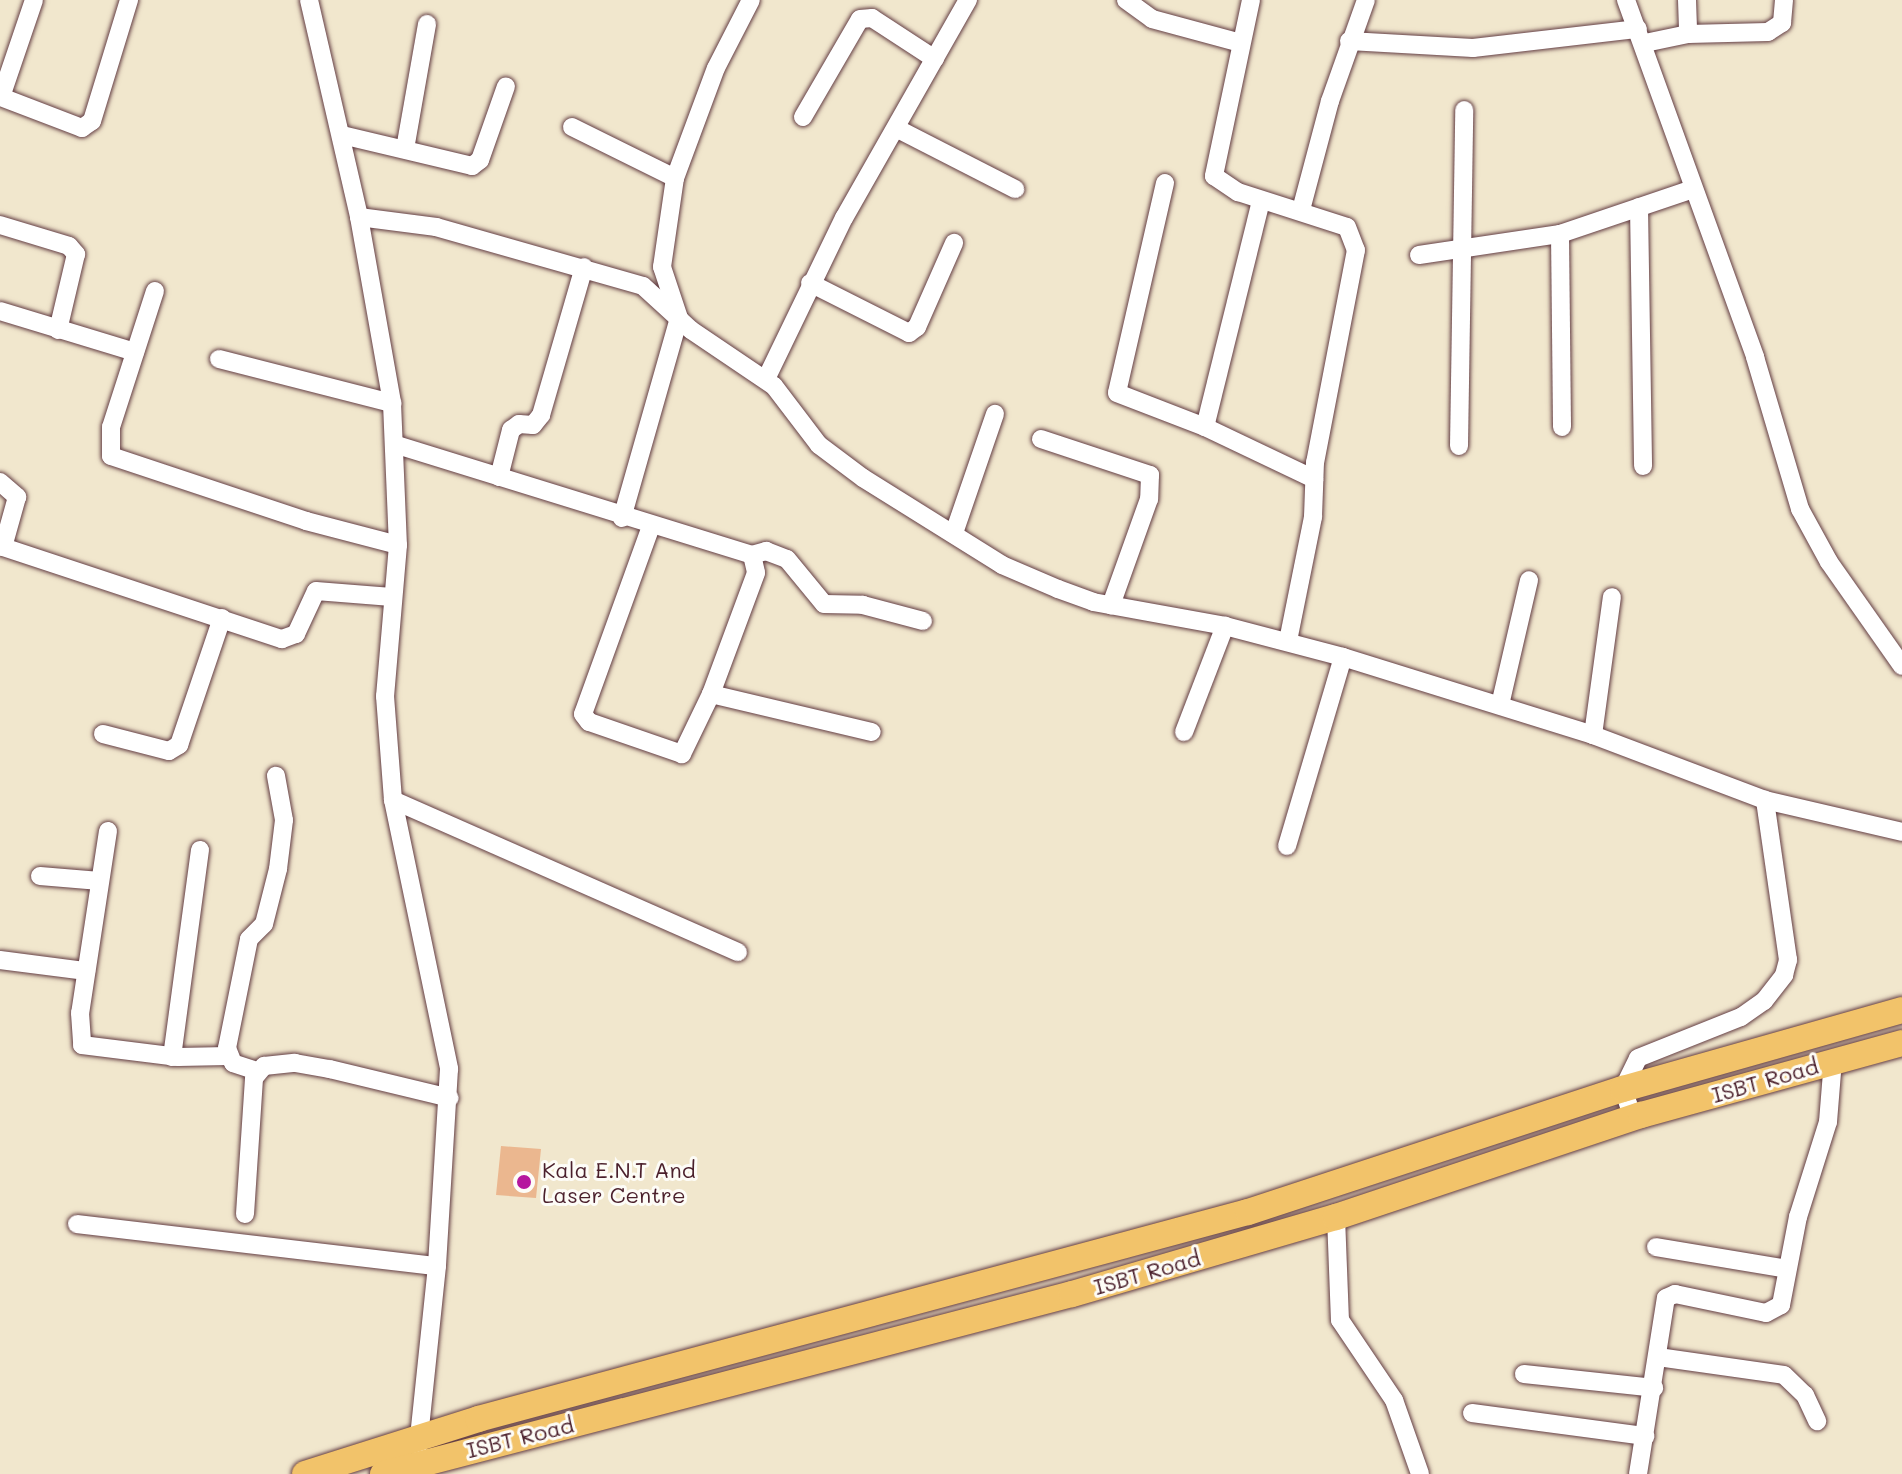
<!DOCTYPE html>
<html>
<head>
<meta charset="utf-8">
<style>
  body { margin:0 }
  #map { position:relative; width:1902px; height:1474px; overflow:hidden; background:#f1e7cd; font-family:Mali,sans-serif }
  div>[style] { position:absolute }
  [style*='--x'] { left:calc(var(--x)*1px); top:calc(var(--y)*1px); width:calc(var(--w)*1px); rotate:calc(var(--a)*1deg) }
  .building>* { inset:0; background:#ebb78f }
  .roads { filter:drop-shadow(0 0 2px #633d43) drop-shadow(0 0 2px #633d43) }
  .minor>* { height:18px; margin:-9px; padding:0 9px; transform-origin:9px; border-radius:9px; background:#fff }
  .highway>* { height:26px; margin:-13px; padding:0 13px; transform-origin:13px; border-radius:13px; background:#f2c36a }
  .dots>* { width:22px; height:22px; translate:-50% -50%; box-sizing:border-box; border:4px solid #fdfcf7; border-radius:50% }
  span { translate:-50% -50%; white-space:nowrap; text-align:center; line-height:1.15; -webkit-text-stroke:6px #fdfcf7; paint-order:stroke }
  .street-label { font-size:22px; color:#4a1f2b }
  .poi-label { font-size:22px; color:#4a1f2b }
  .left { translate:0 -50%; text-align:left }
</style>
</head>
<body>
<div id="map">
  <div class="building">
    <div style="clip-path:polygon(501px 1146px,541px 1149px,536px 1198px,496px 1195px)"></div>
  </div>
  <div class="roads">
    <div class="minor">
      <div style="--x:34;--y:0;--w:102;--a:108.8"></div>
      <div style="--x:1;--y:97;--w:87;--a:20.9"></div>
      <div style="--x:82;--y:128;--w:12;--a:-35"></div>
      <div style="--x:92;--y:121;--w:127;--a:-73"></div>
      <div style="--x:309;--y:0;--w:223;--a:77"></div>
      <div style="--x:359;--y:217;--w:189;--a:79.9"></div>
      <div style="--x:392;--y:403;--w:142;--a:87.6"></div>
      <div style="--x:398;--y:545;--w:152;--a:94.9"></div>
      <div style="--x:385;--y:696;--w:104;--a:85.6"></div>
      <div style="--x:393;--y:800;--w:275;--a:78.2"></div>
      <div style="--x:449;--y:1069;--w:197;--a:93.5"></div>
      <div style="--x:437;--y:1266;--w:182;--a:96"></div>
      <div style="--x:1126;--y:0;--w:32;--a:36"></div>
      <div style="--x:1152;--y:19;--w:92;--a:15.1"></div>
      <div style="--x:1251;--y:0;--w:180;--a:101.9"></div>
      <div style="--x:1214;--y:176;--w:29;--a:34"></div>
      <div style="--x:1238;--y:192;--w:114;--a:17.8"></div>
      <div style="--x:1347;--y:227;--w:25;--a:69"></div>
      <div style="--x:1356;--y:250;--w:216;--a:100.9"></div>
      <div style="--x:1315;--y:462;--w:55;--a:92.1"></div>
      <div style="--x:1313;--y:517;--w:126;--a:101.4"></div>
      <div style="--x:1626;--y:0;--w:380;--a:70.1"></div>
      <div style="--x:1755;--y:357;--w:159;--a:73.5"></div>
      <div style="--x:1800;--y:509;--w:60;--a:61.3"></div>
      <div style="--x:1829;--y:562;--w:127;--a:54.9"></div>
      <div style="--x:1687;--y:0;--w:34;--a:88"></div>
      <div style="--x:1349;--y:41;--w:124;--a:3.2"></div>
      <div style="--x:1473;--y:48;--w:166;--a:-6.6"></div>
      <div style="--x:1645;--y:43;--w:44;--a:-11.8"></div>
      <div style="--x:1688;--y:34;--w:80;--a:-1.4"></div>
      <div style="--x:1768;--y:32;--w:17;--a:-33"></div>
      <div style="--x:1782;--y:23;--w:23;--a:-85"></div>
      <div style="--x:803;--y:117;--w:113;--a:-59.8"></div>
      <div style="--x:860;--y:19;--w:12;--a:-5"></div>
      <div style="--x:872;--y:18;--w:75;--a:33.1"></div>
      <div style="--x:572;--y:127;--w:115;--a:26.3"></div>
      <div style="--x:896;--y:128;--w:134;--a:27.1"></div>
      <div style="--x:342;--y:135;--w:134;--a:13.4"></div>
      <div style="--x:472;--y:166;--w:10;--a:-37"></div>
      <div style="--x:480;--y:160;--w:78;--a:-70.6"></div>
      <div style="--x:405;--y:149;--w:127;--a:-80"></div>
      <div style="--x:1165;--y:183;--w:215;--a:102.9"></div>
      <div style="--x:1117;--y:393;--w:94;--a:21.1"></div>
      <div style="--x:1205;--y:427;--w:121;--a:25.5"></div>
      <div style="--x:1639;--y:207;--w:259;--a:89.1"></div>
      <div style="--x:1301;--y:210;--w:113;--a:-75.1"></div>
      <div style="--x:1330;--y:101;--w:107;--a:-70.4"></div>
      <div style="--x:359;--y:217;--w:78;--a:7.4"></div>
      <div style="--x:436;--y:227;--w:215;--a:15.9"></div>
      <div style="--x:643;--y:286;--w:65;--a:42.5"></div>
      <div style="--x:691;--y:330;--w:100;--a:34"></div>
      <div style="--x:774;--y:386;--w:74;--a:52.7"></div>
      <div style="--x:819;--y:445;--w:55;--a:36.9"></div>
      <div style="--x:863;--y:478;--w:164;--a:32"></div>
      <div style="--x:1002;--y:565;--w:61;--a:23.2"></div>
      <div style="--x:1058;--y:589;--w:37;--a:20"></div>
      <div style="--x:1093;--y:602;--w:134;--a:10.3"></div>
      <div style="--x:1225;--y:626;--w:122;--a:14.7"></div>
      <div style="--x:1343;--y:657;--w:262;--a:17.3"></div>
      <div style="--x:1593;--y:735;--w:184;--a:20.7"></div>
      <div style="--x:1765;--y:800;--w:141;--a:13.1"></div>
      <div style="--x:0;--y:225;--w:72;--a:16.9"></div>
      <div style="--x:69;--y:246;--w:11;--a:49"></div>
      <div style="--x:76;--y:254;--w:78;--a:103.3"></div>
      <div style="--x:1560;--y:234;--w:193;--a:89.4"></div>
      <div style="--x:1419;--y:255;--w:143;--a:-8.5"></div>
      <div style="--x:1560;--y:234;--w:140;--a:-18.7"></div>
      <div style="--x:810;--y:283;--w:111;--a:26.8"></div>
      <div style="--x:909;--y:333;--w:10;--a:-37"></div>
      <div style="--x:917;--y:327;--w:92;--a:-66.2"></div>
      <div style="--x:155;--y:291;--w:143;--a:107.9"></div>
      <div style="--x:111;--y:427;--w:29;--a:90"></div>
      <div style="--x:111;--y:456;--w:206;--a:18.4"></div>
      <div style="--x:306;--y:521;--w:95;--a:14.6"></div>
      <div style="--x:0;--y:311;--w:141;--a:16.9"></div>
      <div style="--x:219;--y:359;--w:179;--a:14.3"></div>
      <div style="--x:766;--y:379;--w:179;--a:-64.2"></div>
      <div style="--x:844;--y:218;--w:251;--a:-60.4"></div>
      <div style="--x:1205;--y:427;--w:233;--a:-76.1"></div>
      <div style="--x:1041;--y:439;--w:115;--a:18.3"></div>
      <div style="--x:1150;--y:475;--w:24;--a:92"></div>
      <div style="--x:1149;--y:499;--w:113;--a:109.7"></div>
      <div style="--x:397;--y:445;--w:372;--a:17.2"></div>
      <div style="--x:752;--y:555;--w:18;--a:77"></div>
      <div style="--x:756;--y:573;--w:129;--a:110.4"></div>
      <div style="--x:711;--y:694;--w:67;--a:115.8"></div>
      <div style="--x:682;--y:754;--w:98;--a:-161"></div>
      <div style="--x:589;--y:722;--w:10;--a:-127"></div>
      <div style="--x:583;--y:714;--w:200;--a:-70.1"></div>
      <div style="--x:1459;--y:446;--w:336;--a:-89.1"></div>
      <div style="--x:499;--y:477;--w:49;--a:-75.7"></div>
      <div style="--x:511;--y:430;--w:10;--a:-37"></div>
      <div style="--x:519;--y:424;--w:14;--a:4"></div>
      <div style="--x:533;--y:425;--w:13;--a:-51"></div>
      <div style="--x:541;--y:415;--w:154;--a:-73.8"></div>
      <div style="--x:0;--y:482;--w:23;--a:41"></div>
      <div style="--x:17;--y:497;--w:52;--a:105.6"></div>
      <div style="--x:622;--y:518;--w:208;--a:-74.1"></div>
      <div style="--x:679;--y:318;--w:54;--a:-108.4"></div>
      <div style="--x:662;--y:267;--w:90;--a:-81.7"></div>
      <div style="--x:675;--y:178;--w:117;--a:-69.6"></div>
      <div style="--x:716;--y:68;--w:76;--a:-62.8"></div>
      <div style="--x:954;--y:533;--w:126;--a:-71"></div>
      <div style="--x:0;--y:546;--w:297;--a:18.3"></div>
      <div style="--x:282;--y:639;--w:15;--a:-20"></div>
      <div style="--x:296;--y:634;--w:47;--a:-65.1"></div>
      <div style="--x:316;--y:591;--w:76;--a:4.5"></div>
      <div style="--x:752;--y:555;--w:15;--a:-16"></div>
      <div style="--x:766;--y:551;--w:22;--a:21"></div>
      <div style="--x:787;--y:559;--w:58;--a:50.6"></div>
      <div style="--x:824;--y:604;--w:39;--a:1"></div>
      <div style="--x:863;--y:605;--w:62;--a:14.9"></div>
      <div style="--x:711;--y:694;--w:165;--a:13.3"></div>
      <div style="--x:1500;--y:705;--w:128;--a:-76.9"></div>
      <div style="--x:1184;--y:732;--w:114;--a:-68.9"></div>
      <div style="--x:103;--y:734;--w:68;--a:14.4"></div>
      <div style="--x:169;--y:751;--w:12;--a:-31"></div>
      <div style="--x:179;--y:745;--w:134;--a:-71.3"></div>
      <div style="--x:1593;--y:735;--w:139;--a:-82.2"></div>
      <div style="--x:393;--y:800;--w:377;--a:23.8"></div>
      <div style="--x:108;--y:831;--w:184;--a:98.7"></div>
      <div style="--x:80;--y:1013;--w:32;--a:86"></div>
      <div style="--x:82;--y:1045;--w:97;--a:7.1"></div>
      <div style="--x:178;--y:1057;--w:50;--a:-1.1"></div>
      <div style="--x:1287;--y:846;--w:197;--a:-73.5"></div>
      <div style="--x:40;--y:876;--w:60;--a:4.8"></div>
      <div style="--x:0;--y:960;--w:87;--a:7.3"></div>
      <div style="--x:172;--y:1057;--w:209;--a:-82.3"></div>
      <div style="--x:257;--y:1071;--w:25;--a:-162"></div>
      <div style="--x:233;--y:1063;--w:16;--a:-112"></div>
      <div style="--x:227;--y:1048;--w:111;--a:-78.6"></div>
      <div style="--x:249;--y:939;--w:21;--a:-45"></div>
      <div style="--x:264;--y:924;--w:57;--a:-75.7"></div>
      <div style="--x:278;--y:869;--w:49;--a:-83"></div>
      <div style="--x:284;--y:820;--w:45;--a:-100.3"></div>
      <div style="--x:1633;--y:1118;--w:31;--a:-109"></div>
      <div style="--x:1623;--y:1089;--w:34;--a:-64"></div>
      <div style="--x:1638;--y:1058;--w:111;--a:-21.7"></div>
      <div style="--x:1741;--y:1017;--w:28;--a:-35"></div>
      <div style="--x:1764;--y:1001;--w:33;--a:-52"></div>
      <div style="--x:1784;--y:975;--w:16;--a:-75"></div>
      <div style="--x:1788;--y:960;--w:162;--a:-98.2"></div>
      <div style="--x:245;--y:1214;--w:136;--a:-86.2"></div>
      <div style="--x:254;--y:1078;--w:16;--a:-50"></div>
      <div style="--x:264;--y:1066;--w:31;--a:-6"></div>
      <div style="--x:295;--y:1063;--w:36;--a:10"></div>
      <div style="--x:330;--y:1069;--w:123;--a:13.6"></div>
      <div style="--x:1336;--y:1217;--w:103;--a:87.8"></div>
      <div style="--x:1340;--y:1320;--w:97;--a:56"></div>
      <div style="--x:1394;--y:1400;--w:78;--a:70.6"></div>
      <div style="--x:77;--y:1224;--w:362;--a:6.7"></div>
      <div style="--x:1656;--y:1247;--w:133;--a:9.5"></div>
      <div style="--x:1658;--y:1357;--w:127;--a:8.1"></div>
      <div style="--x:1784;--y:1375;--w:29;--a:44"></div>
      <div style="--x:1805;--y:1395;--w:29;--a:65"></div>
      <div style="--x:1524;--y:1374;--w:131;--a:6.1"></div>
      <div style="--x:1472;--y:1413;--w:175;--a:7.6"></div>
      <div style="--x:1638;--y:1474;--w:178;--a:-81"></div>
      <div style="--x:1666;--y:1298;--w:10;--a:-24"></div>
      <div style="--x:1675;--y:1294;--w:93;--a:11.8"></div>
      <div style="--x:1766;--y:1313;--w:17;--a:-28"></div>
      <div style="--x:1781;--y:1305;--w:90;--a:-79.1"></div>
      <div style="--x:1798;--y:1217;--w:100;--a:-72.5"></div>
      <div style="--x:1828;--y:1122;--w:62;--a:-85.4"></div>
    </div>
    <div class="highway">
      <div style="--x:305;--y:1474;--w:182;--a:-17.6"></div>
      <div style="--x:478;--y:1419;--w:797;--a:-15.05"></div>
      <div style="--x:1248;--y:1212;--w:395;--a:-18.2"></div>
      <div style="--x:1623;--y:1089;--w:290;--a:-15.8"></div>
      <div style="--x:383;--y:1474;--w:712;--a:-14.64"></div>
      <div style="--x:1072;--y:1294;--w:275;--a:-16.3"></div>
      <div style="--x:1336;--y:1217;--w:322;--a:-18.5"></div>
      <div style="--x:1641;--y:1115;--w:271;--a:-15.4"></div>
    </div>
  </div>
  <div class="dots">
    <div style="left:524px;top:1182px;background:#b5179e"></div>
  </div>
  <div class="street-label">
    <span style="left:1765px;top:1080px;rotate:-16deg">ISBT Road</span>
    <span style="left:1147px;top:1272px;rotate:-16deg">ISBT Road</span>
    <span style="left:520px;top:1437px;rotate:-14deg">ISBT Road</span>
  </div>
  <div class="poi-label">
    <span class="left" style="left:542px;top:1182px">Kala E.N.T And<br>Laser Centre</span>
  </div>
</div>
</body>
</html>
